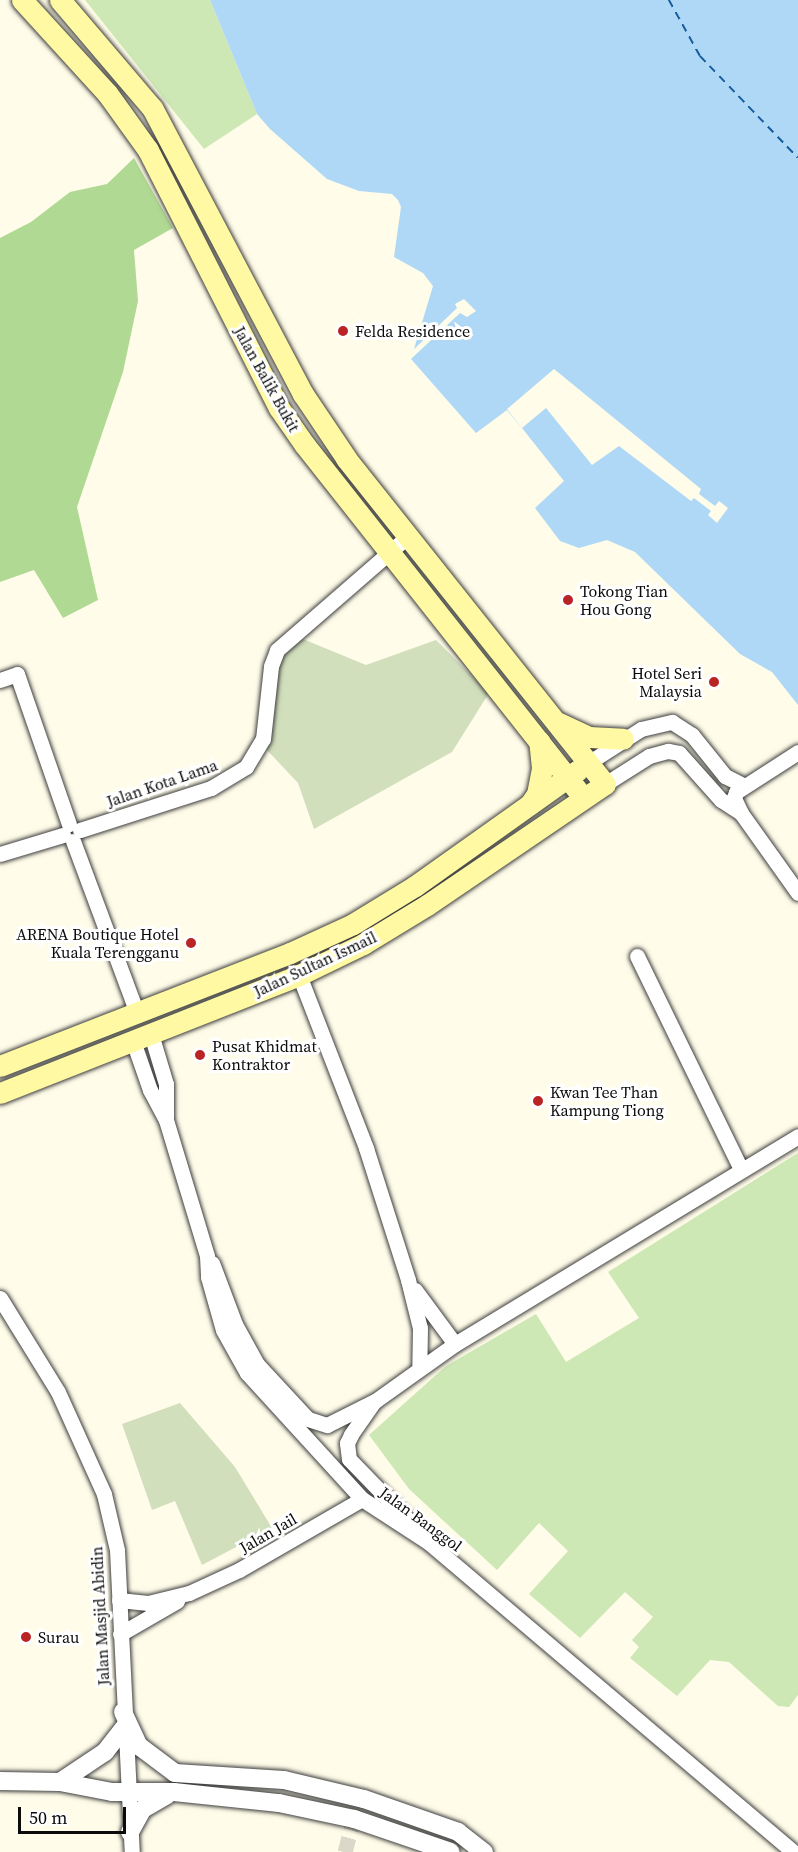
<!DOCTYPE html>
<html>
<head>
<meta charset="utf-8">
<style>
  body { margin:0 }
  #map { position:relative; width:798px; height:1852px; overflow:hidden; background:#fffce9; font-family:"Source Serif 4",serif }
  div>[style] { position:absolute }
  [style*='--x'] { left:calc(var(--x)*1px); top:calc(var(--y)*1px); width:calc(var(--w)*1px); rotate:calc(var(--a)*1deg) }
  .green>* { inset:0; background:#cde8b4 }
  .forest>* { inset:0; background:#b0d993 }
  .cemetery>* { inset:0; background:#d2dfbc }
  .water>* { inset:0; background:#aed8f6 }
  .pier>* { inset:0; background:#fffce9 }
  .ferry>* { height:1.5px; margin-top:-0.75px; transform-origin:0; background:repeating-linear-gradient(90deg,#165b9c 0 8px,transparent 0 14px) }
  .minor-tunnel>* { height:15px; margin-top:-7.5px; transform-origin:0; background:repeating-linear-gradient(90deg,#dad8c8 0 15px,transparent 0 23px) }
  .roads { filter:drop-shadow(0 0 2px #3e3e3e) drop-shadow(0 0 2px #3e3e3e) }
  .minor>* { height:15px; margin:-7.5px; padding:0 7.5px; transform-origin:7.5px; border-radius:7.5px; background:#fff }
  .tertiary>* { height:18px; margin:-9px; padding:0 9px; transform-origin:9px; border-radius:9px; background:#fff }
  .secondary>* { height:21px; margin:-10.5px; padding:0 10.5px; transform-origin:10.5px; border-radius:10.5px; background:#fff9a4 }
  .dots>* { width:16px; height:16px; translate:-50% -50%; box-sizing:border-box; border:3px solid #fff; border-radius:50% }
  span { translate:-50% -50%; white-space:nowrap; text-align:center; line-height:1.15; -webkit-text-stroke:6px #fff; paint-order:stroke }
  .poi-label { font-size:16px; color:#0b0b0b }
  .left { translate:0 -50%; text-align:left }
  .right { translate:-100% -50%; text-align:right }
  .street-label { font-size:16px; color:#0b0b0b }
  .scale { position:absolute; left:18px; top:1807px; width:108px; height:27px; box-sizing:border-box; border:3px solid #0b0b0b; border-top:0; padding-left:8px; font-size:18px; line-height:21px; white-space:nowrap; color:#0b0b0b; -webkit-text-stroke:4px #fff; paint-order:stroke }
</style>
</head>
<body>
<div id="map">
  <div class="green">
    <div style="clip-path:polygon(85px 0,210px 0,257px 114px,204px 149px)"></div>
    <div style="clip-path:polygon(798px 1153px,798px 1695px,789px 1707px,778px 1706px,729px 1662px,710px 1660px,677px 1696px,630px 1658px,639px 1647px,632px 1640px,653px 1617px,625px 1592px,580px 1638px,529px 1594px,568px 1551px,539px 1523px,497px 1570px,409px 1489px,369px 1435px,446px 1366px,536px 1314px,566px 1362px,639px 1318px,608px 1272px)"></div>
  </div>
  <div class="forest">
    <div style="clip-path:polygon(134px 158px,173px 228px,134px 250px,138px 301px,123px 372px,77px 507px,98px 600px,63px 618px,34px 570px,0 582px,0 238px,31px 222px,70px 192px,107px 184px)"></div>
  </div>
  <div class="cemetery">
    <div style="clip-path:polygon(298px 637px,366px 665px,436px 640px,489px 693px,452px 752px,314px 829px,298px 783px,266px 749px,277px 660px)"></div>
    <div style="clip-path:polygon(180px 1403px,235px 1467px,272px 1528px,202px 1565px,175px 1501px,152px 1510px,122px 1424px)"></div>
  </div>
  <div class="water">
    <div style="clip-path:polygon(210px 0,798px 0,798px 705px,772px 672px,740px 654px,635px 552px,607px 540px,579px 548px,560px 541px,535px 508px,564px 481px,522px 428px,507px 410px,476px 433px,411px 359px,433px 286px,423px 273px,394px 257px,401px 207px,398px 200px,392px 194px,359px 191px,327px 179px,270px 129px,257px 114px)"></div>
  </div>
  <div class="pier">
    <div style="clip-path:polygon(464px 299px,476px 311px,467px 317px,460px 313px,411px 359px,410px 353px,457px 308px,455px 304px)"></div>
    <div style="clip-path:polygon(554px 369px,701px 489px,699px 494px,715px 506px,719px 501px,728px 508px,717px 523px,708px 515px,711px 511px,694px 498px,691px 501px,619px 446px,592px 465px,546px 408px,522px 428px,507px 409px)"></div>
  </div>
  <div class="ferry">
    <div style="--x:669;--y:0;--w:64;--a:61"></div>
    <div style="--x:700;--y:56;--w:141;--a:46.1"></div>
  </div>
  <div class="minor-tunnel">
    <div style="--x:345;--y:1852;--w:34;--a:-75"></div>
  </div>
  <div class="roads">
    <div class="minor">
      <div style="--x:0;--y:680;--w:18;--a:-19"></div>
      <div style="--x:17;--y:674;--w:159;--a:70.9"></div>
      <div style="--x:588;--y:763;--w:63;--a:-32.7"></div>
      <div style="--x:641;--y:729;--w:32;--a:-13"></div>
      <div style="--x:672;--y:722;--w:24;--a:33"></div>
      <div style="--x:692;--y:735;--w:53;--a:51.2"></div>
      <div style="--x:725;--y:776;--w:22;--a:27"></div>
      <div style="--x:605;--y:784;--w:52;--a:-32.5"></div>
      <div style="--x:649;--y:756;--w:20;--a:-15"></div>
      <div style="--x:668;--y:751;--w:11;--a:10"></div>
      <div style="--x:679;--y:753;--w:63;--a:48.2"></div>
      <div style="--x:721;--y:800;--w:24;--a:33"></div>
      <div style="--x:741;--y:813;--w:98;--a:54.5"></div>
      <div style="--x:741;--y:813;--w:17;--a:-115"></div>
      <div style="--x:734;--y:798;--w:6;--a:-72"></div>
      <div style="--x:736;--y:792;--w:74;--a:-32.8"></div>
      <div style="--x:80;--y:830;--w:138;--a:-17.8"></div>
      <div style="--x:211;--y:788;--w:41;--a:-31"></div>
      <div style="--x:246;--y:767;--w:33;--a:-59"></div>
      <div style="--x:263;--y:739;--w:73;--a:-83.7"></div>
      <div style="--x:271;--y:666;--w:17;--a:-69"></div>
      <div style="--x:277;--y:650;--w:171;--a:-41"></div>
      <div style="--x:73;--y:841;--w:184;--a:69.6"></div>
      <div style="--x:0;--y:854;--w:66;--a:-16.8"></div>
      <div style="--x:637;--y:956;--w:237;--a:64"></div>
      <div style="--x:299;--y:975;--w:186;--a:68.8"></div>
      <div style="--x:366;--y:1148;--w:139;--a:72.3"></div>
      <div style="--x:408;--y:1280;--w:49;--a:76"></div>
      <div style="--x:420;--y:1328;--w:39;--a:91"></div>
      <div style="--x:151;--y:1034;--w:52;--a:73.3"></div>
      <div style="--x:166;--y:1084;--w:33;--a:90"></div>
      <div style="--x:133;--y:1041;--w:52;--a:70.9"></div>
      <div style="--x:150;--y:1090;--w:34;--a:62"></div>
      <div style="--x:166;--y:1120;--w:142;--a:73.2"></div>
      <div style="--x:207;--y:1256;--w:21;--a:87"></div>
      <div style="--x:208;--y:1277;--w:55;--a:74.2"></div>
      <div style="--x:223;--y:1330;--w:49;--a:60.8"></div>
      <div style="--x:247;--y:1373;--w:171;--a:47.6"></div>
      <div style="--x:362;--y:1499;--w:79;--a:33.1"></div>
      <div style="--x:428;--y:1542;--w:479;--a:40.3"></div>
      <div style="--x:212;--y:1263;--w:65;--a:69.3"></div>
      <div style="--x:235;--y:1324;--w:46;--a:61.2"></div>
      <div style="--x:257;--y:1364;--w:75;--a:47.2"></div>
      <div style="--x:308;--y:1419;--w:20;--a:18"></div>
      <div style="--x:327;--y:1425;--w:54;--a:-26.6"></div>
      <div style="--x:375;--y:1401;--w:98;--a:-35.5"></div>
      <div style="--x:455;--y:1344;--w:401;--a:-31.2"></div>
      <div style="--x:415;--y:1290;--w:67;--a:53.5"></div>
      <div style="--x:0;--y:1298;--w:110;--a:58.3"></div>
      <div style="--x:58;--y:1392;--w:112;--a:65.7"></div>
      <div style="--x:104;--y:1494;--w:57;--a:76.9"></div>
      <div style="--x:117;--y:1550;--w:302;--a:87.2"></div>
      <div style="--x:373;--y:1403;--w:39;--a:125"></div>
      <div style="--x:351;--y:1435;--w:9;--a:117"></div>
      <div style="--x:347;--y:1443;--w:16;--a:83"></div>
      <div style="--x:349;--y:1459;--w:95;--a:45.9"></div>
      <div style="--x:119;--y:1600;--w:29;--a:6"></div>
      <div style="--x:148;--y:1603;--w:42;--a:-13.7"></div>
      <div style="--x:189;--y:1593;--w:55;--a:-24.7"></div>
      <div style="--x:239;--y:1570;--w:142;--a:-30"></div>
      <div style="--x:120;--y:1634;--w:66;--a:-30.1"></div>
    </div>
    <div class="tertiary">
      <div style="--x:123;--y:1712;--w:38;--a:65"></div>
      <div style="--x:139;--y:1746;--w:45;--a:36.9"></div>
      <div style="--x:175;--y:1773;--w:109;--a:3.7"></div>
      <div style="--x:284;--y:1780;--w:82;--a:13.4"></div>
      <div style="--x:364;--y:1799;--w:100;--a:19.3"></div>
      <div style="--x:458;--y:1832;--w:33;--a:38"></div>
      <div style="--x:0;--y:1781;--w:60;--a:1"></div>
      <div style="--x:60;--y:1782;--w:53;--a:10.9"></div>
      <div style="--x:112;--y:1792;--w:62;--a:0"></div>
      <div style="--x:174;--y:1792;--w:106;--a:6"></div>
      <div style="--x:279;--y:1803;--w:77;--a:12"></div>
      <div style="--x:354;--y:1819;--w:102;--a:18.8"></div>
      <div style="--x:60;--y:1782;--w:54;--a:-33.7"></div>
      <div style="--x:105;--y:1752;--w:31;--a:-52"></div>
      <div style="--x:130;--y:1832;--w:26;--a:-61"></div>
      <div style="--x:143;--y:1809;--w:28;--a:-30"></div>
    </div>
    <div class="secondary">
      <div style="--x:22;--y:0;--w:126;--a:47.6"></div>
      <div style="--x:107;--y:93;--w:70;--a:54.3"></div>
      <div style="--x:148;--y:150;--w:289;--a:63.1"></div>
      <div style="--x:279;--y:408;--w:44;--a:55.2"></div>
      <div style="--x:304;--y:444;--w:451;--a:51.7"></div>
      <div style="--x:559;--y:723;--w:33;--a:25"></div>
      <div style="--x:589;--y:737;--w:34;--a:3"></div>
      <div style="--x:530;--y:804;--w:12;--a:-55"></div>
      <div style="--x:537;--y:794;--w:26;--a:-79"></div>
      <div style="--x:542;--y:768;--w:27;--a:-96"></div>
      <div style="--x:0;--y:1066;--w:311;--a:-21.3"></div>
      <div style="--x:290;--y:953;--w:69;--a:-24.7"></div>
      <div style="--x:353;--y:924;--w:73;--a:-31.5"></div>
      <div style="--x:415;--y:886;--w:200;--a:-35.4"></div>
      <div style="--x:0;--y:1093;--w:321;--a:-21.5"></div>
      <div style="--x:299;--y:975;--w:71;--a:-25.8"></div>
      <div style="--x:363;--y:944;--w:75;--a:-31.4"></div>
      <div style="--x:427;--y:905;--w:215;--a:-34.2"></div>
      <div style="--x:605;--y:784;--w:416;--a:-128.5"></div>
      <div style="--x:346;--y:458;--w:77;--a:-123.9"></div>
      <div style="--x:303;--y:394;--w:323;--a:-117.8"></div>
      <div style="--x:152;--y:108;--w:142;--a:-130.4"></div>
    </div>
  </div>
  <div class="dots">
    <div style="left:343px;top:331px;background:#ba2425"></div>
    <div style="left:568px;top:600px;background:#ba2425"></div>
    <div style="left:714px;top:682px;background:#ba2425"></div>
    <div style="left:191px;top:943px;background:#ba2425"></div>
    <div style="left:200px;top:1055px;background:#ba2425"></div>
    <div style="left:538px;top:1101px;background:#ba2425"></div>
    <div style="left:26px;top:1637px;background:#ba2425"></div>
  </div>
  <div class="poi-label">
    <span class="left" style="left:355px;top:331px">Felda Residence</span>
    <span class="left" style="left:580px;top:600px">Tokong Tian<br>Hou Gong</span>
    <span class="right" style="left:702px;top:682px">Hotel Seri<br>Malaysia</span>
    <span class="right" style="left:179px;top:943px">ARENA Boutique Hotel<br>Kuala Terengganu</span>
    <span class="left" style="left:212px;top:1055px">Pusat Khidmat<br>Kontraktor</span>
    <span class="left" style="left:550px;top:1101px">Kwan Tee Than<br>Kampung Tiong</span>
    <span class="left" style="left:38px;top:1637px">Surau</span>
  </div>
  <div class="street-label">
    <span style="left:267px;top:379px;rotate:61deg">Jalan Balik Bukit</span>
    <span style="left:162px;top:783px;rotate:-19deg">Jalan Kota Lama</span>
    <span style="left:315px;top:964px;rotate:-25deg">Jalan Sultan Ismail</span>
    <span style="left:421px;top:1519px;rotate:36deg">Jalan Banggol</span>
    <span style="left:268px;top:1533px;rotate:-30deg">Jalan Jail</span>
    <span style="left:100px;top:1616px;rotate:-93deg">Jalan Masjid Abidin</span>
  </div>
  <div class="scale">50 m</div>
</div>
</body>
</html>
